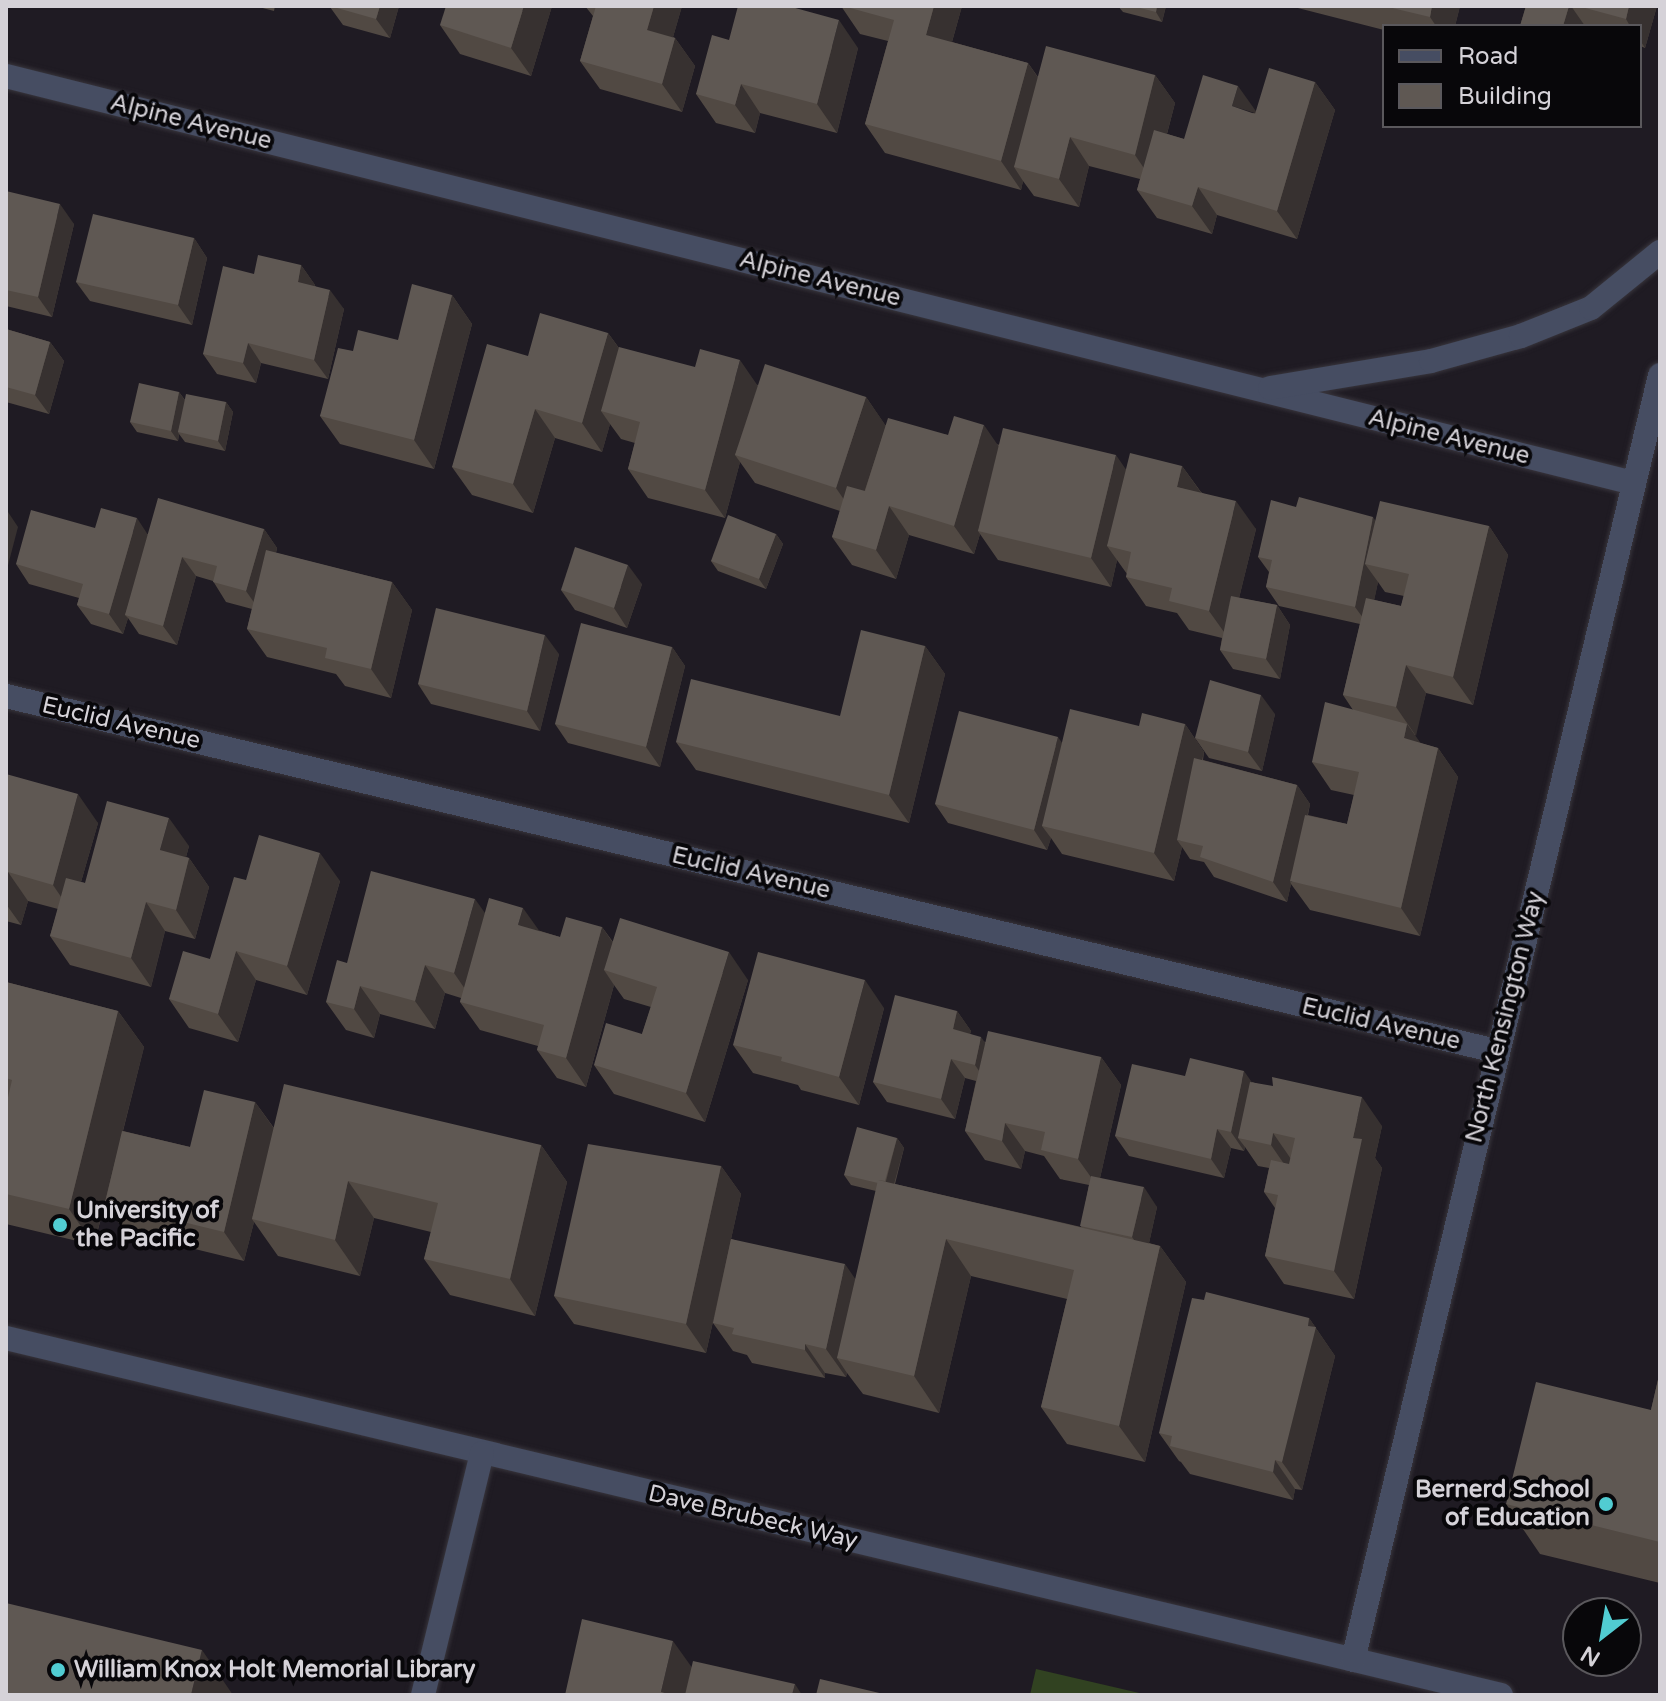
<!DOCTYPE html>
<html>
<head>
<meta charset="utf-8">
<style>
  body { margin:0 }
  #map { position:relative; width:1666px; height:1701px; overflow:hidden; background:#1f1b23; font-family:"Varela Round",sans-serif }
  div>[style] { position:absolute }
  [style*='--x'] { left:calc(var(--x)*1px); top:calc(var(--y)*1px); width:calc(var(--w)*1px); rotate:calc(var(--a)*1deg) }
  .green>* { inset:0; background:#314221 }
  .roads { filter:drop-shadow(0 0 2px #38353c) drop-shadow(0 0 2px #38353c) }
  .minor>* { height:24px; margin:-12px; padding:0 12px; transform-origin:12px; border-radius:12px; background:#464d62 }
  .wall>* { inset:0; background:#514943 }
  .shaded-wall>* { inset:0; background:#373130 }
  .building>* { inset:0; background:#5f5853 }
  .dots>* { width:22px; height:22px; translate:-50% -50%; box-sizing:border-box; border:4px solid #08070a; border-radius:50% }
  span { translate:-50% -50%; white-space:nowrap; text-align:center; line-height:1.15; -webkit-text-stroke:8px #08070a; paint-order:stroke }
  .street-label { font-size:24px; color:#d5d2d8 }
  .poi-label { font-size:24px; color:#d5d2d8; font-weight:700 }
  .left { translate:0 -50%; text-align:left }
  .right { translate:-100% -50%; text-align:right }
  .frame { position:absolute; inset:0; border:8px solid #d5d2d8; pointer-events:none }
  .legend { position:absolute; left:1382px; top:24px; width:260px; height:104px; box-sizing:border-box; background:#08070a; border:2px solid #5a585c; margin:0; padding:10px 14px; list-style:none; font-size:24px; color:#d5d2d8 }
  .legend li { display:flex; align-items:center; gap:16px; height:40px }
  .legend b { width:40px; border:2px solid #5a585c }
  .north { position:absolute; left:1562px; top:1597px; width:80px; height:80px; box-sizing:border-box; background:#08070a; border:2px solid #5a585c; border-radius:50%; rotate:211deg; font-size:22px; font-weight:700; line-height:32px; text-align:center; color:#d5d2d8 }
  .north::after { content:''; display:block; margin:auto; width:28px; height:36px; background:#51ccd2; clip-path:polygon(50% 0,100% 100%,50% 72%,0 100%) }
</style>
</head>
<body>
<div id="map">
  <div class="green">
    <div style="clip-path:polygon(1036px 1669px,1148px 1695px,1030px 1695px)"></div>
  </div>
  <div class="roads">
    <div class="minor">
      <div style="--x:6;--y:76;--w:1678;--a:14.04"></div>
      <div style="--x:1270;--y:388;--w:163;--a:-9.5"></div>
      <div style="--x:1431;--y:361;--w:93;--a:-15.5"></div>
      <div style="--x:1521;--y:336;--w:75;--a:-21.8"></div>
      <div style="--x:1591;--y:308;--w:89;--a:-39.1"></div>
      <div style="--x:6;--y:696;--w:1532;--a:13.4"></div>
      <div style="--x:6;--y:1338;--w:1537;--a:13.43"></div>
      <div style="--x:1353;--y:1660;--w:1321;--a:-76.56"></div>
      <div style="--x:423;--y:1695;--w:249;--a:-76.3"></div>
    </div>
  </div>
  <div class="wall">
    <div style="clip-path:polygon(255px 6px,275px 6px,274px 11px)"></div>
    <div style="clip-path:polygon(327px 6px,399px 6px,390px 38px,343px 25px,330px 7px)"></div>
    <div style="clip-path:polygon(552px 6px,531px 76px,460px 54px,440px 25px)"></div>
    <div style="clip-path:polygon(585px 6px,682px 6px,673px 37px,675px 38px,695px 66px,682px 112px,600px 89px,580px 61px,593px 16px)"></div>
    <div style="clip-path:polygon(841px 6px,962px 6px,952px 42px,1028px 63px,1038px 77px,1155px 75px,1175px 103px,1167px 134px,1184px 139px,1256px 112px,1315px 82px,1335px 110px,1297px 239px,1217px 215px,1212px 234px,1157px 218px,1137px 190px,1140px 179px,1089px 166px,1079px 207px,1034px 196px,1023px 181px,1021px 190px,885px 153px,865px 124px,888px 41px,860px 34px)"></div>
    <div style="clip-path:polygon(1118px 6px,1166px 6px,1162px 22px,1123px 12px)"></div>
    <div style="clip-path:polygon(1290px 6px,1460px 6px,1455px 26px,1384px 26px,1384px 30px)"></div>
    <div style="clip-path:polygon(1526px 6px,1657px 6px,1645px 48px,1640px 46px,1640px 26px,1520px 26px)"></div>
    <div style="clip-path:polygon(729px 40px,858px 48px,837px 133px,760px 113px,755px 133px,716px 123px,696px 94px)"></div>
    <div style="clip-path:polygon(6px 191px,74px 224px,52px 317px,6px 306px)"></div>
    <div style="clip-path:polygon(194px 238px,207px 258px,192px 325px,90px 301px,76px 282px)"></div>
    <div style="clip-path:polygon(301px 265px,315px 285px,315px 286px,344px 309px,328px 379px,261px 363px,256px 383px,217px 374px,203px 354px,254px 274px)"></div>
    <div style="clip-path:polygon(452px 295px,472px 324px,434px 469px,340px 444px,320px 416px,353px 351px,398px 340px)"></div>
    <div style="clip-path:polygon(6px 329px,50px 342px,64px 361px,49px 414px,6px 402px)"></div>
    <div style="clip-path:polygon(608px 333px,619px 348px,758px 385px,866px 397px,885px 425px,948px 435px,1126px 469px,1182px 466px,1201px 492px,1256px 529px,1239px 598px,1277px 605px,1290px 625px,1280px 679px,1233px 669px,1220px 650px,1222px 638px,1189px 630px,1177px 613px,1146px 606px,1126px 577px,1127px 574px,1117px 560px,1111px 587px,998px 560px,980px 534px,974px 554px,909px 535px,896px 579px,852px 565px,832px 537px,840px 511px,755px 483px,740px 462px,725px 518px,648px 498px,628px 469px,635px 443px,621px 439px,610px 424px,602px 452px,555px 438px,533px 513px,472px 495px,452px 467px,528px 356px)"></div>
    <div style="clip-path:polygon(179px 392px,185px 400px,226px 402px,233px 412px,225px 451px,185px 442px,179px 434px,178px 441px,137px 432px,130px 422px)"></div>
    <div style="clip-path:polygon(evenodd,1296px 507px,1376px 521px,1489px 526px,1508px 555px,1473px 705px,1426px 693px,1415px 736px,1420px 743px,1438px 748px,1458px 777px,1420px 936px,1310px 910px,1291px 884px,1287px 902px,1214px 877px,1204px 862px,1190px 859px,1182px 847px,1174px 881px,1062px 854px,1051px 838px,1047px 850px,948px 823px,935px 804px,1062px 743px,1139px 726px,1185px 724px,1204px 752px,1203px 760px,1297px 785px,1310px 804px,1308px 815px,1347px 824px,1354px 795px,1331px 790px,1312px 762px,1353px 710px,1343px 695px,1360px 624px,1279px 606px,1266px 587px,1269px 572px,1258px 557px,1296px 507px,1378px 582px,1385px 592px,1404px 596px,1401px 606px,1374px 600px,1378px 582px)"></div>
    <div style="clip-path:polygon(95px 528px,148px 534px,264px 529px,277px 548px,276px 553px,392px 582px,412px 610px,391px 698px,345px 686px,336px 674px,267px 657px,247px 629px,252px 609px,226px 602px,213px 581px,196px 576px,177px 645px,139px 634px,128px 618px,123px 634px,91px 624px,77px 605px,79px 598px,29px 584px,16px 564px)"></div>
    <div style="clip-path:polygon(776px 534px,783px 544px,766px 589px,718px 571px,711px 561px)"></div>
    <div style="clip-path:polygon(642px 584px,627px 628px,575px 610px,561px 590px)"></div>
    <div style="clip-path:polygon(925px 646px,945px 674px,909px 823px,696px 770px,676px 742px,840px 716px)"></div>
    <div style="clip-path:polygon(672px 647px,685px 666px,660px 767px,568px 743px,555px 724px)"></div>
    <div style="clip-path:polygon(559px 654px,540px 731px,431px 704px,418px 684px)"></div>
    <div style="clip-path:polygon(1275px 714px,1262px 771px,1209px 758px,1195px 738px)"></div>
    <div style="clip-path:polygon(6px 774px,98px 823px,81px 882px,85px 883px,189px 846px,186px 857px,189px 858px,209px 887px,195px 939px,165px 931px,151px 987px,70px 965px,50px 936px,58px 909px,28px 901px,21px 925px,6px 921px)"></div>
    <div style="clip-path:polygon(246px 880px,340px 881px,307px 995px,256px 980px,238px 1042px,189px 1028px,169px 999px,210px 959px)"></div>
    <div style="clip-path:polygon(485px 914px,560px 937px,602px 927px,613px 942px,748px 980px,705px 1122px,614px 1094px,594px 1065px,642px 1034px,651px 1007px,624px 999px,614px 985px,586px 1087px,557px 1078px,537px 1050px,538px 1046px,480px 1030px,460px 1002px,461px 998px,445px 993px,435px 1029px,380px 1014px,374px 1038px,346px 1030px,326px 1002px)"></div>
    <div style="clip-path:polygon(6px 982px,118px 1011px,144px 1047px,123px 1131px,190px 1147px,255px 1102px,274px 1128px,541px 1145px,567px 1182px,535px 1316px,450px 1295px,424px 1259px,431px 1232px,374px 1218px,360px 1276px,278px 1256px,254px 1222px,244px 1261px,125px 1232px,105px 1203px,109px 1188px,94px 1245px,6px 1224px)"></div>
    <div style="clip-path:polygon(884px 1008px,859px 1105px,801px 1090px,798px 1085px,753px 1073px,733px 1045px)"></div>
    <div style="clip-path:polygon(957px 1011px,971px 1031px,970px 1034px,985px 1042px,1101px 1057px,1121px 1085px,1100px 1178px,1157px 1207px,1149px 1243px,1160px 1246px,1186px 1282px,1145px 1462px,1067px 1444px,1041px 1407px,1067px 1299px,971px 1276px,939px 1413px,863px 1394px,847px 1373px,846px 1377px,825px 1373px,825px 1378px,752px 1363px,747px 1355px,733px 1351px,713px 1323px,728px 1254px,706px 1353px,574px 1324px,554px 1296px,721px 1166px,741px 1194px,731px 1239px,856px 1279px,876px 1191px,851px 1185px,844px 1175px,897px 1138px,904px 1148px,895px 1184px,1081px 1227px,1089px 1185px,1060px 1179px,1044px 1156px,1025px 1151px,1021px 1169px,985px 1160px,965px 1131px,976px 1081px,965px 1078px,955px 1119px,887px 1102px,873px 1082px)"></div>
    <div style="clip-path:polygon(1185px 1076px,1252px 1082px,1382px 1126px,1375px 1158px,1382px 1168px,1354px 1299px,1284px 1284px,1265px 1256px,1275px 1208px,1264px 1192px,1269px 1168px,1258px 1166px,1245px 1147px,1244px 1151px,1231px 1148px,1224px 1178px,1129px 1156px,1115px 1136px)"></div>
    <div style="clip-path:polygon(1309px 1318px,1335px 1356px,1302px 1490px,1295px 1489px,1293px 1500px,1190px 1474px,1181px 1462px,1179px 1461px,1159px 1433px)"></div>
    <div style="clip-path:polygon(1660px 1371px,1660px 1583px,1540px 1554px,1506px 1504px,1651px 1410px)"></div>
  </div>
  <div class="shaded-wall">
    <div style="clip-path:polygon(380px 6px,399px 6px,390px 38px,376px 19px)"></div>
    <div style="clip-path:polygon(524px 6px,552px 6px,531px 76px,511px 48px)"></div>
    <div style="clip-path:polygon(654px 6px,682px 6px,667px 58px,647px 30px)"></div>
    <div style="clip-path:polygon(934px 6px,962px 6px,946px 63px,926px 35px)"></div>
    <div style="clip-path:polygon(1157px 6px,1166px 6px,1162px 22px,1156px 12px)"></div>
    <div style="clip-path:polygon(1432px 6px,1460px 6px,1455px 26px,1436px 26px,1430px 17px)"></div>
    <div style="clip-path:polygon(1569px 6px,1571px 6px,1585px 26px,1563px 26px)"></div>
    <div style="clip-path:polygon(1629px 6px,1657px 6px,1645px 48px,1640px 40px,1640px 26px,1630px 26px,1626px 19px)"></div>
    <div style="clip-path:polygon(839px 20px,858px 48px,837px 133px,817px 104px)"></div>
    <div style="clip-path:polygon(675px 38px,695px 66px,682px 112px,662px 84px)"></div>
    <div style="clip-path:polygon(1028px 63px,1047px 91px,1014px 167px,1023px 181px,1021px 190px,1001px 161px)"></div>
    <div style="clip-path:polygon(1155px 75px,1175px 103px,1154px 183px,1135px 155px)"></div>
    <div style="clip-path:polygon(1315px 82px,1335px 110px,1297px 239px,1277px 211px)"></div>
    <div style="clip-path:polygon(741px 84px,760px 113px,755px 133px,735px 105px)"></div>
    <div style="clip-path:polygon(1238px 86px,1258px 114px,1232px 106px)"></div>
    <div style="clip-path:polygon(1070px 137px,1089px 166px,1079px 207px,1059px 179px)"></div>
    <div style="clip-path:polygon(1198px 187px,1217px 215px,1212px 234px,1192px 206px)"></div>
    <div style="clip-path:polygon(60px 204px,74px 224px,52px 317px,38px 297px)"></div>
    <div style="clip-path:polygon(194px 238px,207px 258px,192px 325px,178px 305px)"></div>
    <div style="clip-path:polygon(301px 265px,315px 285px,311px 302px,298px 282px)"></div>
    <div style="clip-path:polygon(330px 290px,344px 309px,328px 379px,314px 360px)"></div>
    <div style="clip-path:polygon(452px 295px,472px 324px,434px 469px,414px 440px)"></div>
    <div style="clip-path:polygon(608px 333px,628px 361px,601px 411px,610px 424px,602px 452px,582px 423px)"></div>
    <div style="clip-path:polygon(50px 342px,64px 361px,49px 414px,35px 395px)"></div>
    <div style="clip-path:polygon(248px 343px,261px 363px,256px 383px,243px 363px)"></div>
    <div style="clip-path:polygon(740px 360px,760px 389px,735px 455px,740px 462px,725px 518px,705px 490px)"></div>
    <div style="clip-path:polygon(179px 392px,186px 402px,178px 432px,179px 434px,178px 441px,171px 431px)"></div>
    <div style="clip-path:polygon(866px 397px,886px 426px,856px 517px,836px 488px)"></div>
    <div style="clip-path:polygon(226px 402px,233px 412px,225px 451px,218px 441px)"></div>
    <div style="clip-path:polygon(535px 409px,555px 438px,533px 513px,513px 484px)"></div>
    <div style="clip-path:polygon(984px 425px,1004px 454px,978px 531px,980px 534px,974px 554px,954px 526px)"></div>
    <div style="clip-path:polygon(1116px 455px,1136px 484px,1107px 546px,1117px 560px,1111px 587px,1091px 558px)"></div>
    <div style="clip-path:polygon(1182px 466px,1202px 494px,1177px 487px)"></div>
    <div style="clip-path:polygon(1236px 501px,1256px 529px,1229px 639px,1209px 611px)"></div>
    <div style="clip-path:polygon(889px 506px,909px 535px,896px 579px,876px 550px)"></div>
    <div style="clip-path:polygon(6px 509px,18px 527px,6px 573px)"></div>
    <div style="clip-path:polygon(1373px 517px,1386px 536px,1365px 564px,1378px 582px,1369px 626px,1355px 607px)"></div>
    <div style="clip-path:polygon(137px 518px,150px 538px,125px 615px,128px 618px,123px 634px,109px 614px)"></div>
    <div style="clip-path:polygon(1489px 526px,1508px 555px,1473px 705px,1453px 677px)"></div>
    <div style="clip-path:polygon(264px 529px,277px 548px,260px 611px,246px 591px)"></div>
    <div style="clip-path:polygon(776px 534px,783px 544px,766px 589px,759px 579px)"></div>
    <div style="clip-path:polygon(182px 557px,196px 576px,177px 645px,163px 626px)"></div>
    <div style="clip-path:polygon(628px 565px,642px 584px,627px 628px,614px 608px)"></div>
    <div style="clip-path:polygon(392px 582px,412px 610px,391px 698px,371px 669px)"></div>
    <div style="clip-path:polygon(1277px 605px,1290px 625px,1280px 679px,1266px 659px)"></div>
    <div style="clip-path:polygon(545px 635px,559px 654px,540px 731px,527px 711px)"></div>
    <div style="clip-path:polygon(925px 646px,945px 674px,909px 823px,889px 795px)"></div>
    <div style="clip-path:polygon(672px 647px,685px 666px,660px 767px,646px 747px)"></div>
    <div style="clip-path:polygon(1406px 665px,1426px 693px,1416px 736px,1396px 707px)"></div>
    <div style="clip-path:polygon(1261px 695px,1275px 714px,1262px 771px,1248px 752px)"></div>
    <div style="clip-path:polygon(1185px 724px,1204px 752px,1183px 841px,1177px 840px,1182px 847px,1174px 881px,1154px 853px)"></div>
    <div style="clip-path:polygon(1407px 724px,1427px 752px,1404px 738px)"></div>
    <div style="clip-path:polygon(1058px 737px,1072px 757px,1042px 826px,1051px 838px,1047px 850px,1034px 830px)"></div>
    <div style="clip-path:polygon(1438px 748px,1458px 777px,1420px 936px,1401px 908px)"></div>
    <div style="clip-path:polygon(1297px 785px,1310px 804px,1292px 882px,1290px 881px,1291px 884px,1287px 902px,1273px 882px)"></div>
    <div style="clip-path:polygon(78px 794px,98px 823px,72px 913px,53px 885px)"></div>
    <div style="clip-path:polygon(169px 818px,189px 846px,180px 878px,160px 850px)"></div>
    <div style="clip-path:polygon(320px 853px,340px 881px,307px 995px,287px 966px)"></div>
    <div style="clip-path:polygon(189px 858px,209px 887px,195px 939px,176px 910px)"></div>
    <div style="clip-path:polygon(8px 872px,28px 901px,21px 925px,6px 904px,6px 879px)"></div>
    <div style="clip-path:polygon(475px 899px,495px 927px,474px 1002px,454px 973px)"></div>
    <div style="clip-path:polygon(146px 902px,165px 931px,151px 987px,131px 958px)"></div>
    <div style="clip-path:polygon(523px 908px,543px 936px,518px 925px)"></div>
    <div style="clip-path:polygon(602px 927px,622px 956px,604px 970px,614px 985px,586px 1087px,566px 1058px)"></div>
    <div style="clip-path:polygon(236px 951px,256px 980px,238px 1042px,218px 1014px)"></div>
    <div style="clip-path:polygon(729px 952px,748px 980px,705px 1122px,686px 1093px)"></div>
    <div style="clip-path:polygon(425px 965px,445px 993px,435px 1029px,415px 1001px)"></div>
    <div style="clip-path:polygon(865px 980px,884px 1008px,859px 1105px,839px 1077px)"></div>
    <div style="clip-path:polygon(360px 986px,380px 1014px,374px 1038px,354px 1009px)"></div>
    <div style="clip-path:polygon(118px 1011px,144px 1047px,94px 1245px,69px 1209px)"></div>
    <div style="clip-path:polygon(957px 1011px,971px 1031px,966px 1049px,953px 1029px)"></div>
    <div style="clip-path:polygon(981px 1037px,995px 1056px,988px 1084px,975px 1065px)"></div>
    <div style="clip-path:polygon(1101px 1057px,1121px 1085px,1098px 1187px,1078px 1159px)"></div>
    <div style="clip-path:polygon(951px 1059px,965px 1078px,955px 1119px,941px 1099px)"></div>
    <div style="clip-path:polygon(1244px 1071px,1258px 1091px,1238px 1138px,1245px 1147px,1244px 1151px,1231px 1132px)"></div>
    <div style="clip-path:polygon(1362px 1097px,1382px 1126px,1375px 1158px,1382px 1168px,1354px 1299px,1334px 1271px,1353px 1138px)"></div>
    <div style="clip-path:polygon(255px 1102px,275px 1130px,252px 1219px,254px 1222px,244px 1261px,224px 1232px)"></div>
    <div style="clip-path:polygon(1005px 1123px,1025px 1151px,1021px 1169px,1002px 1141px)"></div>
    <div style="clip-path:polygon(1217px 1129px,1231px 1148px,1224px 1178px,1211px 1159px)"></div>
    <div style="clip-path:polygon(1273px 1133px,1293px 1162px,1291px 1174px,1271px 1145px)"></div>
    <div style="clip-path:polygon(897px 1138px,904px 1148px,891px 1195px,885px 1185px)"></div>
    <div style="clip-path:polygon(541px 1145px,567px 1182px,535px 1316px,510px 1279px)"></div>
    <div style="clip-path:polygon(721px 1166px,741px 1194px,706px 1353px,686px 1324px)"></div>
    <div style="clip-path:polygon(348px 1181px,374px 1218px,360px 1276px,335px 1240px)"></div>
    <div style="clip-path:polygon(1144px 1187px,1157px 1207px,1146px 1257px,1132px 1237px)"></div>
    <div style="clip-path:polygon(946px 1239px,971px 1276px,939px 1413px,914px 1376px)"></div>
    <div style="clip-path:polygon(1160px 1246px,1186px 1282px,1145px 1462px,1119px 1426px)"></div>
    <div style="clip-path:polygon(845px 1264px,865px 1293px,837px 1358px,847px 1373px,846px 1377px,826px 1349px)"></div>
    <div style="clip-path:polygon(1309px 1318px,1335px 1356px,1302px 1490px,1282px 1462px)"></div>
    <div style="clip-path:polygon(805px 1344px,825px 1373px,825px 1378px,805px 1350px)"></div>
    <div style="clip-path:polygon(1275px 1460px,1295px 1489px,1293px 1500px,1273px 1472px)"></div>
    <div style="clip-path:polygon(673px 1641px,693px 1669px,687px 1695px,662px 1695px,661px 1692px)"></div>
    <div style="clip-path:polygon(202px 1650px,233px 1695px,191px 1695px)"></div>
    <div style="clip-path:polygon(795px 1684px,802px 1695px,792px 1695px)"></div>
  </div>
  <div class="building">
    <div style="clip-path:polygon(330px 6px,380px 6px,376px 19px)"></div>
    <div style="clip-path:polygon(446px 6px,524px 6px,511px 48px,440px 25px)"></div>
    <div style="clip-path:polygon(596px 6px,654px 6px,647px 30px,675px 38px,662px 84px,580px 61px)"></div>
    <div style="clip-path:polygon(738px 6px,788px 6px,839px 20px,817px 104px,741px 84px,735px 105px,696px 94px,712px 35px,729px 40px)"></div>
    <div style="clip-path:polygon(843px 6px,934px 6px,926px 35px,1028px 63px,1001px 161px,865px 124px,894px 20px)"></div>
    <div style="clip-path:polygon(1132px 6px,1157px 6px,1156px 12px)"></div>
    <div style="clip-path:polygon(1384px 6px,1432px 6px,1430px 17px)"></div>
    <div style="clip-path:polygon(1526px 6px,1569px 6px,1563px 26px,1520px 26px)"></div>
    <div style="clip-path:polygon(1578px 6px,1629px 6px,1626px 19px)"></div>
    <div style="clip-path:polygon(1046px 46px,1155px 75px,1135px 155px,1070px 137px,1059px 179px,1014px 167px)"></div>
    <div style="clip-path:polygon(1269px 68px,1315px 82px,1277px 211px,1198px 187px,1192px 206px,1137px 190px,1154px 130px,1184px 139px,1203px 75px,1238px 86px,1232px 106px,1255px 114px)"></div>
    <div style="clip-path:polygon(6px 191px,60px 204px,38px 297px,6px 290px)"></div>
    <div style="clip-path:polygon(93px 214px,194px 238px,178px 305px,76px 282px)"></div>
    <div style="clip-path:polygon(258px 255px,301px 265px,298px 282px,330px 290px,314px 360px,248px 343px,243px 363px,203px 354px,223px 266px,254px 274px)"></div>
    <div style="clip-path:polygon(412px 284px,452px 295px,414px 440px,320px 416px,338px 348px,353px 351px,358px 330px,398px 340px)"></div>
    <div style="clip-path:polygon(540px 313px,608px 333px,582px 423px,535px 409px,513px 484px,452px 467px,487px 344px,528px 356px)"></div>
    <div style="clip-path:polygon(6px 329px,50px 342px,35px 395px,6px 387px)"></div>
    <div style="clip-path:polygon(619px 347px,695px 367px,700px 349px,740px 360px,705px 490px,628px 469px,640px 422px,601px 411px)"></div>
    <div style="clip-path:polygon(765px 364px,866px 397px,836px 488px,735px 455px)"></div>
    <div style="clip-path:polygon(139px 383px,179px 392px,171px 431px,130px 422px)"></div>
    <div style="clip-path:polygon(186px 394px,226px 402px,218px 441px,178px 432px)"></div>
    <div style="clip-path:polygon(954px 416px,984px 425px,954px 526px,889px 506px,876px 550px,832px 537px,847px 486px,865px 491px,888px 418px,948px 435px)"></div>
    <div style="clip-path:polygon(1003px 428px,1116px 455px,1091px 558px,978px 531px)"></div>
    <div style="clip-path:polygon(1130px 453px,1182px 466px,1177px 487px,1236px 501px,1209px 611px,1169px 601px,1172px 588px,1126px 577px,1131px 552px,1107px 546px)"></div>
    <div style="clip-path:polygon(1299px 497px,1373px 517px,1355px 607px,1266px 587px,1272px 560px,1258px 557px,1271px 500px,1296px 507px)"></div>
    <div style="clip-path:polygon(158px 498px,264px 529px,246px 591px,213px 582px,217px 566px,182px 557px,163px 626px,125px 615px)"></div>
    <div style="clip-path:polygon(1380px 501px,1489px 526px,1453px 677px,1406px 665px,1396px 707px,1343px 695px,1366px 598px,1401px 606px,1409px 574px,1365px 564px)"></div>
    <div style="clip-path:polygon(101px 508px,137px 518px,109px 614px,77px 605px,83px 584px,16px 564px,31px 510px,95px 528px)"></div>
    <div style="clip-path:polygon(728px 515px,776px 534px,759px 579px,711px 561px)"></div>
    <div style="clip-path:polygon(575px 547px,628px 565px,614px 608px,561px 590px)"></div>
    <div style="clip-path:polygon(266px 550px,392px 582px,371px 669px,325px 658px,327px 648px,247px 629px)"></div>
    <div style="clip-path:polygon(1231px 596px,1277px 605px,1266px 659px,1220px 650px)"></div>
    <div style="clip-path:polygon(436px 608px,545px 635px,527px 711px,418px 684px)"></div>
    <div style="clip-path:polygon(581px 623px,672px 647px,646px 747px,555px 724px)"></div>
    <div style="clip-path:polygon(861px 630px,925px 646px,889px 795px,676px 742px,691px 679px,840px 716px)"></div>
    <div style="clip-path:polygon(1210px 680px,1261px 695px,1248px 752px,1195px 738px)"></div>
    <div style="clip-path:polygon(1325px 702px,1407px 724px,1404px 738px,1438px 748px,1401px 908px,1290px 881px,1305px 815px,1347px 824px,1359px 772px,1312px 762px)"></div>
    <div style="clip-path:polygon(1070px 709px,1139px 726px,1142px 713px,1185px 724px,1154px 853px,1042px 826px)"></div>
    <div style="clip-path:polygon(959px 711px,1058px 737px,1034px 830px,935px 804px)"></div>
    <div style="clip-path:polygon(1194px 758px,1297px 785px,1273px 882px,1200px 857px,1203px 846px,1177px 840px)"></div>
    <div style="clip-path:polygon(6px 774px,78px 794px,53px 885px,8px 872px,6px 879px)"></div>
    <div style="clip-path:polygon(107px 801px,169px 818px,160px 850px,189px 858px,176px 910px,146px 902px,131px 958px,50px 936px,66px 878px,85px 883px)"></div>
    <div style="clip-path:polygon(259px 835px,320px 853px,287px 966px,236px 951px,218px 1014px,169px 999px,183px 951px,210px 959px,234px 877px,246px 880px)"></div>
    <div style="clip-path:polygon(371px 871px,475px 899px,454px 973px,425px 965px,415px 1001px,360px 986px,354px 1009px,326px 1002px,337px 960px,347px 963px)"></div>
    <div style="clip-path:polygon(489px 898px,523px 908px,518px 925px,560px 937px,566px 917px,602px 927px,566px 1058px,537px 1050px,544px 1025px,460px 1002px)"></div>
    <div style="clip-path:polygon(620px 918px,729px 952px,686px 1093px,594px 1065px,606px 1023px,642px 1034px,657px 987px,604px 970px)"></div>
    <div style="clip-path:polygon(758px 952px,865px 980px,839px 1077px,781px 1061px,782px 1057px,733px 1045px)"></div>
    <div style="clip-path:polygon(6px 982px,118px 1011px,69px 1209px,6px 1194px,6px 1106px,12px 1080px,6px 1078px)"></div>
    <div style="clip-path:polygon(895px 995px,957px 1011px,953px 1029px,981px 1037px,975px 1065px,951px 1059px,941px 1099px,873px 1082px)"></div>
    <div style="clip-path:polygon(988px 1031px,1101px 1057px,1078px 1159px,1041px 1150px,1045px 1132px,1005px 1123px,1002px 1141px,965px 1131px)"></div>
    <div style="clip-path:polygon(1190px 1058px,1244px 1071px,1231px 1132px,1217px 1129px,1211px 1159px,1115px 1136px,1132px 1064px,1185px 1076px)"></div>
    <div style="clip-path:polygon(1272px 1077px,1362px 1097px,1353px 1138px,1362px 1139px,1334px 1271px,1265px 1256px,1278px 1195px,1264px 1192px,1271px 1160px,1289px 1164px,1295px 1138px,1273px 1133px,1271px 1145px,1238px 1138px,1250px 1082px,1273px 1086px)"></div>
    <div style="clip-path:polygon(284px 1084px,541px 1145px,510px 1279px,424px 1259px,438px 1203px,348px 1181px,335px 1240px,252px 1219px)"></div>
    <div style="clip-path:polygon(204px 1090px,255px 1102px,224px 1232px,105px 1203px,122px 1131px,190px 1147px)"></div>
    <div style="clip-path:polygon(857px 1127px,897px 1138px,885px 1181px,878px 1180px,878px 1183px,844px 1175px)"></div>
    <div style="clip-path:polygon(588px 1144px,721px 1166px,686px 1324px,554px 1296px)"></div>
    <div style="clip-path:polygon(1091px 1176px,1144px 1187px,1132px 1237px,1080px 1226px)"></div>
    <div style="clip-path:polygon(878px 1180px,1160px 1246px,1119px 1426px,1041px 1407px,1074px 1270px,946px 1239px,914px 1376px,837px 1358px)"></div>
    <div style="clip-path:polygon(731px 1239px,845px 1264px,826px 1349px,805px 1344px,805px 1350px,732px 1334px,734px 1328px,713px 1323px)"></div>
    <div style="clip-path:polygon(1206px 1292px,1309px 1318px,1308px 1326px,1316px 1327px,1282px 1462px,1275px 1460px,1273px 1472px,1170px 1446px,1172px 1436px,1159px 1433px,1192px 1298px,1204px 1300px)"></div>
    <div style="clip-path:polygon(1660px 1371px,1660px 1542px,1506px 1504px,1536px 1382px,1651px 1410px)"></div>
    <div style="clip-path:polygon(6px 1603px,202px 1650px,191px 1695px,6px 1695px)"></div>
    <div style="clip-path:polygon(582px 1619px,673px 1641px,661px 1692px,672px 1695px,565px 1695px)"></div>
    <div style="clip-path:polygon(693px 1661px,795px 1684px,792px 1695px,685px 1695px)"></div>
    <div style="clip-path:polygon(820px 1679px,888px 1695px,816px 1695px)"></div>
  </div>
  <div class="dots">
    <div style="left:60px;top:1225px;background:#51ccd2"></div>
    <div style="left:1606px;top:1504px;background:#51ccd2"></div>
    <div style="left:58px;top:1670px;background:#51ccd2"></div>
  </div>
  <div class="street-label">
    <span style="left:191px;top:122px;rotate:14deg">Alpine Avenue</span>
    <span style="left:820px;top:279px;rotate:14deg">Alpine Avenue</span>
    <span style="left:1449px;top:437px;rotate:14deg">Alpine Avenue</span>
    <span style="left:121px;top:723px;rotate:13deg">Euclid Avenue</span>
    <span style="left:751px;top:873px;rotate:13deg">Euclid Avenue</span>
    <span style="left:1505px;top:1017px;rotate:-76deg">North Kensington Way</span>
    <span style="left:1381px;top:1024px;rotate:13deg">Euclid Avenue</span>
    <span style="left:753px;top:1517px;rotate:13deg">Dave Brubeck Way</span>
  </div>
  <div class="poi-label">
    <span class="left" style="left:76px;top:1225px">University of<br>the Pacific</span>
    <span class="right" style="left:1590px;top:1504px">Bernerd School<br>of Education</span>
    <span class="left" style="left:74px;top:1670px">William Knox Holt Memorial Library</span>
  </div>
  <div class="frame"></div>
  <ul class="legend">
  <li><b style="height:10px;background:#464d62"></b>Road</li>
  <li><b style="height:22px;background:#5f5853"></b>Building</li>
  </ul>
  <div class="north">N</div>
</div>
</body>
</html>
